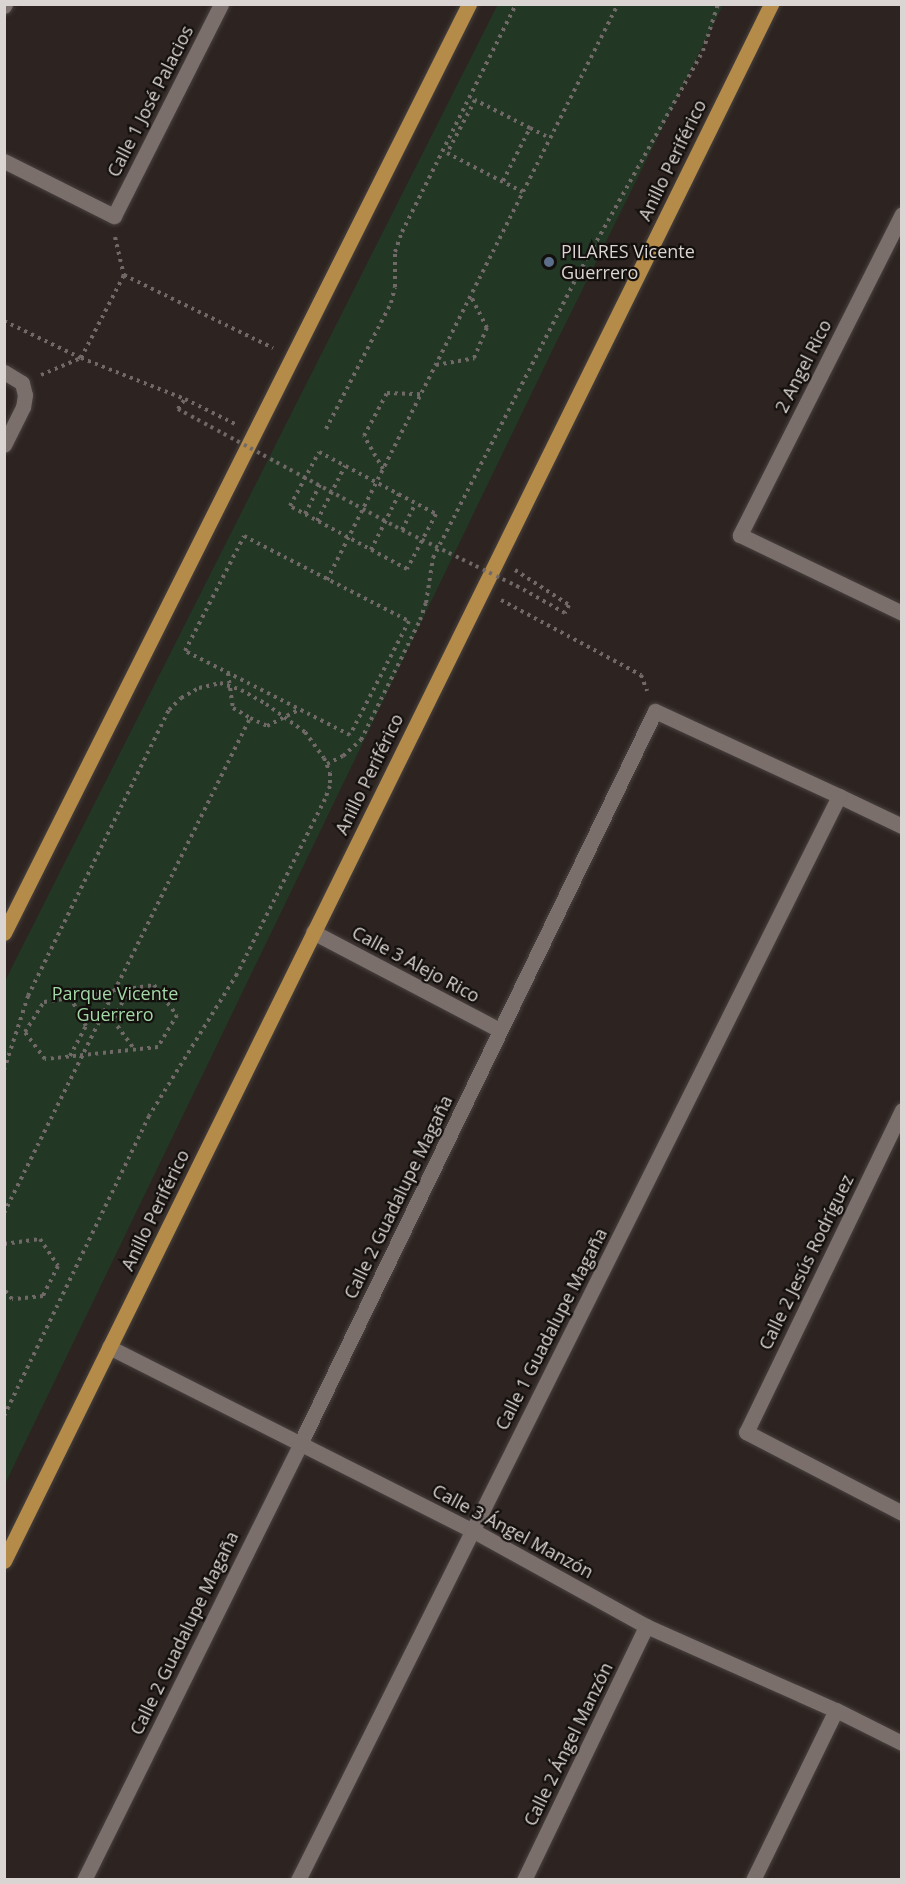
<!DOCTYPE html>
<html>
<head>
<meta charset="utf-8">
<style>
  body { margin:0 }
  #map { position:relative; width:906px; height:1884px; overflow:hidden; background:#2d2421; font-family:"Open Sans",sans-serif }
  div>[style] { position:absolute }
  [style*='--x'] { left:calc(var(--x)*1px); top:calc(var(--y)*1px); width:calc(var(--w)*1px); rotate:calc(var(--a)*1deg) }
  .green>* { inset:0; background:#223724 }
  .path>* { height:4px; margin-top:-2px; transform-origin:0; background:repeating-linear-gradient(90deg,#716967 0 3px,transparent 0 7.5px) }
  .roads { filter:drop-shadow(0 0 2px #48413f) drop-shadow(0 0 2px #48413f) }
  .pedestrian>* { height:15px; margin:-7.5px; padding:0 7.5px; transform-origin:7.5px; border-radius:7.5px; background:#7a6f6b }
  .minor>* { height:15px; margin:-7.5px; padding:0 7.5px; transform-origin:7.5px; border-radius:7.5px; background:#7a6f6b }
  .primary>* { height:15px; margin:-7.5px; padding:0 7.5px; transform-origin:7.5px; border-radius:7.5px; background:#b48b49 }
  .path-bridge>* { height:4px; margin-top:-2px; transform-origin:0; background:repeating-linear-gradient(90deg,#716967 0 3px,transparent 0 7.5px) }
  .dots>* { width:16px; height:16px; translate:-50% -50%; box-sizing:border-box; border:3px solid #130f0d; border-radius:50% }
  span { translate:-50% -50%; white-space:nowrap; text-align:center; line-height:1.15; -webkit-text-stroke:4.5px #130f0d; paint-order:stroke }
  .street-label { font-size:18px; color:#dad4d2 }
  .poi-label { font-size:18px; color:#dad4d2 }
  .left { translate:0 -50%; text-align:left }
  .park-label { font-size:18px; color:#a2d8a6 }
  .frame { position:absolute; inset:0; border:6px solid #dad4d2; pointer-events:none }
</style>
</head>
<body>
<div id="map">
  <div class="green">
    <div style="clip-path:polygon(498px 4px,723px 5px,552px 351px,5px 1484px,5px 981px)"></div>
  </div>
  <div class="path">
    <div style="--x:530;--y:128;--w:22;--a:27"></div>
    <div style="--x:503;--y:181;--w:59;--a:-63"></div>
    <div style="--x:530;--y:128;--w:62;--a:-153"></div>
    <div style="--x:475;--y:100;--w:60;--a:117.8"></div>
    <div style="--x:447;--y:153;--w:85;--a:27.2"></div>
    <div style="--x:115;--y:237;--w:39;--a:77"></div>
    <div style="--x:124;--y:275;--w:166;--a:26.1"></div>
    <div style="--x:4;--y:321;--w:85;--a:25.7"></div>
    <div style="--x:81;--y:358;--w:93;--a:-62.6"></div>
    <div style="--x:436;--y:365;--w:39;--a:-10"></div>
    <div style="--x:474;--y:358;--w:33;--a:-67"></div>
    <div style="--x:487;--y:328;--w:36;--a:-117"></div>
    <div style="--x:41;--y:375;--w:43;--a:-23"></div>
    <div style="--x:81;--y:358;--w:112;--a:21.5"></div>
    <div style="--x:185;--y:399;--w:56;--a:26.6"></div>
    <div style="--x:178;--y:409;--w:12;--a:-55"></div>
    <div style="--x:326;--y:429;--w:142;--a:-62.7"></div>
    <div style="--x:391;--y:303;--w:16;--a:-76"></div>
    <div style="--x:395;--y:287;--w:35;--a:-90"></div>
    <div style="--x:395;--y:252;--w:21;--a:-71"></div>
    <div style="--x:402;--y:232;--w:255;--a:-63.4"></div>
    <div style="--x:319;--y:452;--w:132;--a:27.9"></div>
    <div style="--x:436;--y:514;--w:62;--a:117.8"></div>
    <div style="--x:407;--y:569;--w:133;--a:-151.7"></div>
    <div style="--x:290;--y:506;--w:61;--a:-61.8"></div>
    <div style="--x:383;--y:469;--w:38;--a:-120"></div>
    <div style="--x:364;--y:436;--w:49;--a:-61.9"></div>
    <div style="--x:387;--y:393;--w:34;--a:2"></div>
    <div style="--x:305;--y:514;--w:33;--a:-63"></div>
    <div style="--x:317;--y:521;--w:62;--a:-63"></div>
    <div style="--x:402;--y:530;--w:30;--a:-63"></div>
    <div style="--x:244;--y:536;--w:186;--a:27.3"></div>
    <div style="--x:409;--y:621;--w:128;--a:117.4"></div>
    <div style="--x:350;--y:735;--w:185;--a:-153"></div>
    <div style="--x:185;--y:651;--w:129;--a:-62.8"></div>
    <div style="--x:371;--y:550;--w:63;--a:-63.4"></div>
    <div style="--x:515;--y:570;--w:64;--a:32.9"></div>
    <div style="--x:569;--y:605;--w:9;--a:117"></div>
    <div style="--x:565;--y:613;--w:53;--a:-150.5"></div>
    <div style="--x:327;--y:580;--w:645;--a:-63.2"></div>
    <div style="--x:501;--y:600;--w:159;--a:28.2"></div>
    <div style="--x:641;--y:675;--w:17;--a:69"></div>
    <div style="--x:228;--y:673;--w:35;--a:82"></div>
    <div style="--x:233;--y:708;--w:20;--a:30"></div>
    <div style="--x:250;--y:718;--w:19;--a:25"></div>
    <div style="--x:267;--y:726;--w:36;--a:-27"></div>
    <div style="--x:327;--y:764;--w:18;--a:-27"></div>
    <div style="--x:343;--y:756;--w:24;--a:-42"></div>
    <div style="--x:361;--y:740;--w:134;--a:-63.8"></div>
    <div style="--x:420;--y:620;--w:18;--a:-71"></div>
    <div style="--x:426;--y:603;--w:46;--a:-81.2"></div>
    <div style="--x:433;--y:558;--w:312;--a:-62.9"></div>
    <div style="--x:575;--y:280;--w:262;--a:-60.8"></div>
    <div style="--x:703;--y:51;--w:49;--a:-72.3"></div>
    <div style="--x:154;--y:985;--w:38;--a:53"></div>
    <div style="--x:177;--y:1015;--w:37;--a:121"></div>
    <div style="--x:158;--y:1047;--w:114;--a:173.9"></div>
    <div style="--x:45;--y:1059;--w:34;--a:-127"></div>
    <div style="--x:25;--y:1032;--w:36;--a:-58"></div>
    <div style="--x:44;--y:1002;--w:111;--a:-8.8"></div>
    <div style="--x:129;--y:989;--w:35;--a:117"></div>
    <div style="--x:113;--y:1020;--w:37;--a:54"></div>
    <div style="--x:70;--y:1056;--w:34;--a:-62"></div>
    <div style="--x:86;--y:1026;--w:33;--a:-119"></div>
    <div style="--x:4;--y:1070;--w:78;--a:-72"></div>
    <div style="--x:28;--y:996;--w:319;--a:-63.8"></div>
    <div style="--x:169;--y:710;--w:17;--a:-45"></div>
    <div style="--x:181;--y:698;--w:21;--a:-29"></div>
    <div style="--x:199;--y:688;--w:22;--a:-13"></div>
    <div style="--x:220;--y:683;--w:22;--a:18"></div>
    <div style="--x:241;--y:690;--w:29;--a:29"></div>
    <div style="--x:266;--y:704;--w:48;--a:35.7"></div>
    <div style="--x:305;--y:732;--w:32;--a:54"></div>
    <div style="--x:324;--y:758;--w:16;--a:68"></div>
    <div style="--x:330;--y:773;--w:13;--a:90"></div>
    <div style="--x:330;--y:786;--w:14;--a:111"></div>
    <div style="--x:325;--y:799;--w:196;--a:116.7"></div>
    <div style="--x:237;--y:974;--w:167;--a:121.8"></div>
    <div style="--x:149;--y:1116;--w:333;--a:115.8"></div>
    <div style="--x:4;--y:1213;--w:553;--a:-63.57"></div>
    <div style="--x:4;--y:1244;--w:36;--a:-8"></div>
    <div style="--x:40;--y:1239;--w:32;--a:56"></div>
    <div style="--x:58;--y:1266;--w:34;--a:117"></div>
    <div style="--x:43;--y:1296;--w:31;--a:174"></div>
    <div style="--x:12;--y:1299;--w:13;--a:-129"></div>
  </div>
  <div class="roads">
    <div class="pedestrian">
      <div style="--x:839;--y:796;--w:70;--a:25.5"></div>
      <div style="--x:313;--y:932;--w:211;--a:27.7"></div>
      <div style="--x:472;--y:1530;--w:199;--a:28.9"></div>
    </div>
    <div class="minor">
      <div style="--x:4;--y:6;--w:2;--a:-63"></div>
      <div style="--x:4;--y:161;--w:123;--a:26.6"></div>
      <div style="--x:114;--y:216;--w:237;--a:-63.2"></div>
      <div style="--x:902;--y:214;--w:360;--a:116.8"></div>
      <div style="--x:740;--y:535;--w:180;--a:25.7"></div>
      <div style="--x:4;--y:372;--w:21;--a:31"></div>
      <div style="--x:22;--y:383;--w:12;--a:76"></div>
      <div style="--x:25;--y:395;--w:12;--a:99"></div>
      <div style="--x:23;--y:407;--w:42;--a:116.6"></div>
      <div style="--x:902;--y:1110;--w:358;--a:115.8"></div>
      <div style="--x:746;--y:1432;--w:176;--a:27.4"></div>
      <div style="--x:109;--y:1347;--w:407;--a:26.8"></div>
      <div style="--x:84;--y:1880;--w:489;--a:-63.6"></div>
      <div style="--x:301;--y:1442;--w:812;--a:-64.16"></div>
      <div style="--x:655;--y:711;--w:203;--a:24.8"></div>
      <div style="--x:839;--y:796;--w:1212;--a:116.52"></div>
      <div style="--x:524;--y:1880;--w:282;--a:-64.3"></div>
      <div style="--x:646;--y:1626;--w:208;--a:23.9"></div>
      <div style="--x:836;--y:1710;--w:74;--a:26.6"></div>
      <div style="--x:753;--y:1880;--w:189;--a:-64"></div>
    </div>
    <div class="primary">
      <div style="--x:4;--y:933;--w:1039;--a:-63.41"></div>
      <div style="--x:4;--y:1561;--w:1736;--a:-63.77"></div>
    </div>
  </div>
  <div class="path-bridge">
    <div style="--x:178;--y:409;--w:255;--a:28.4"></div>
    <div style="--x:402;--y:530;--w:130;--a:26"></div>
  </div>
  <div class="dots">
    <div style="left:549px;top:262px;background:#5c6f8a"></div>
  </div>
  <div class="street-label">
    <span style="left:150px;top:101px;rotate:-63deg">Calle 1 José Palacios</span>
    <span style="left:672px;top:160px;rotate:-64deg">Anillo Periférico</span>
    <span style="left:803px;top:366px;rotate:-63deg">2 Angel Rico</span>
    <span style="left:369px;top:774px;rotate:-64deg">Anillo Periférico</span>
    <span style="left:416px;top:964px;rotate:28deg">Calle 3 Alejo Rico</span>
    <span style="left:398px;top:1197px;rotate:-64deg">Calle 2 Guadalupe Magaña</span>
    <span style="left:155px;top:1210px;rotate:-64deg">Anillo Periférico</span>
    <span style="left:806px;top:1262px;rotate:-64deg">Calle 2 Jesús Rodríguez</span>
    <span style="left:551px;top:1329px;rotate:-63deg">Calle 1 Guadalupe Magaña</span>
    <span style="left:513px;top:1531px;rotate:28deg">Calle 3 Ángel Manzón</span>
    <span style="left:184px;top:1633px;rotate:-64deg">Calle 2 Guadalupe Magaña</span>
    <span style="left:568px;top:1744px;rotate:-64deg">Calle 2 Ángel Manzón</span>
  </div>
  <div class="poi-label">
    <span class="left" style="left:561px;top:262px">PILARES Vicente<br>Guerrero</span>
  </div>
  <div class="park-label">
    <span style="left:115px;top:1004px">Parque Vicente<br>Guerrero</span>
  </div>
  <div class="frame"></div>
</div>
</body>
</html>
